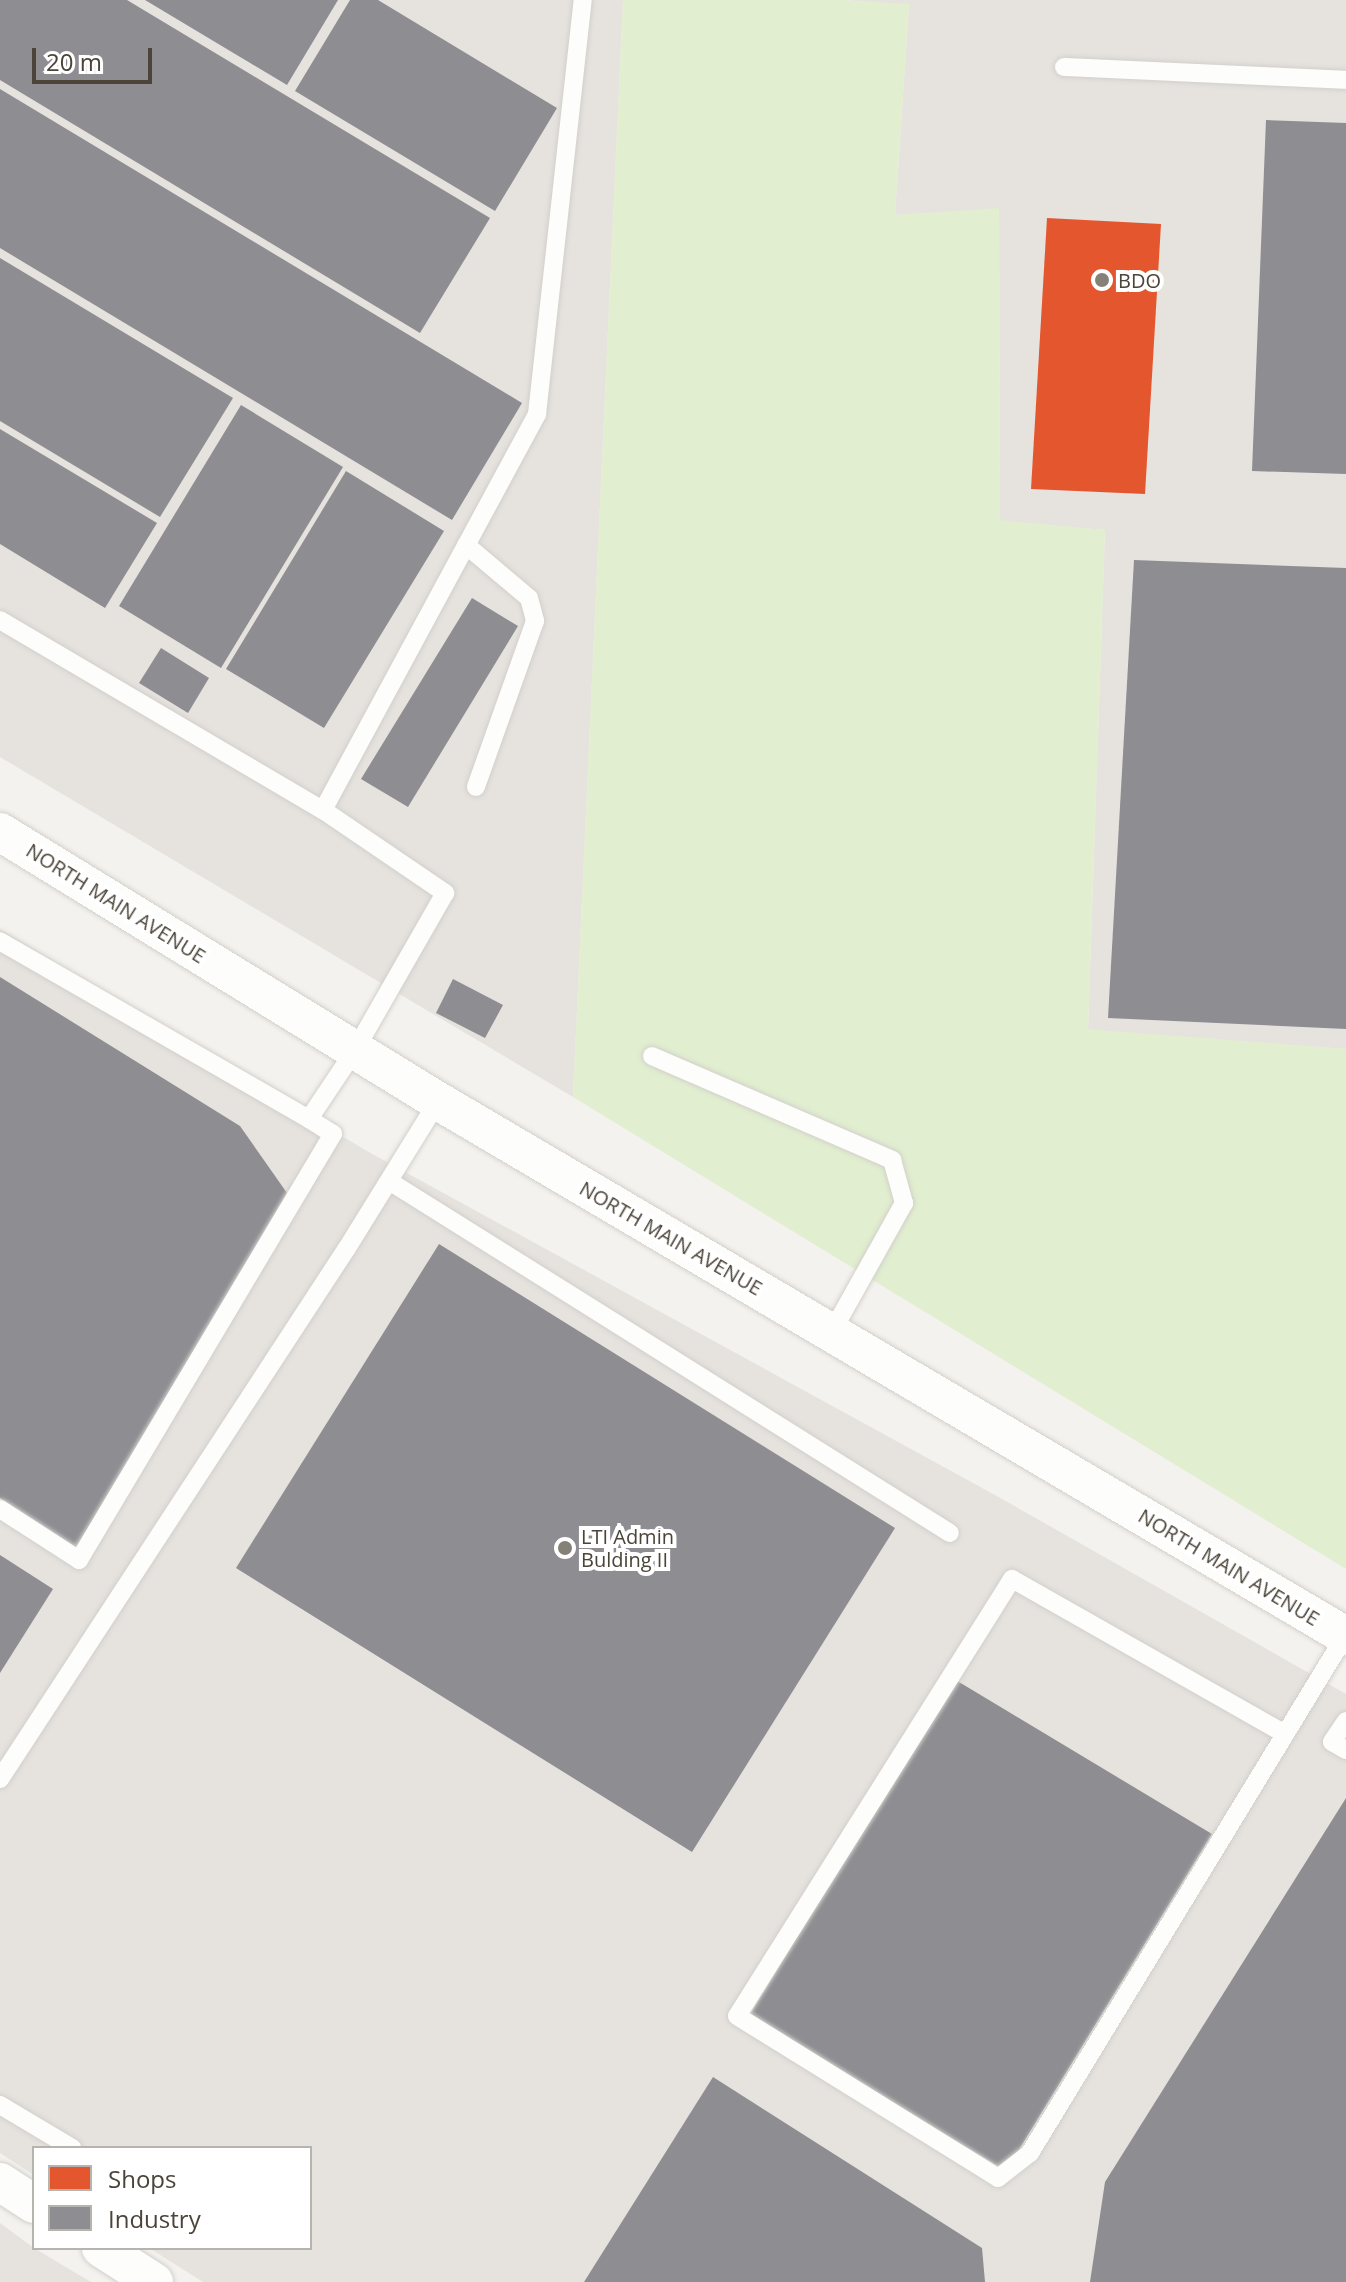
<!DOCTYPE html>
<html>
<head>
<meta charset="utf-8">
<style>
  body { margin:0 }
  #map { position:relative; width:1346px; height:2282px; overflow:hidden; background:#f4f2ee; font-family:"Open Sans",sans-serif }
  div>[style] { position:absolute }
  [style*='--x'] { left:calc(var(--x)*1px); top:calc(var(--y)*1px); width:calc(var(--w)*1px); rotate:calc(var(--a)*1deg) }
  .industrial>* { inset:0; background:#e6e2de }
  .green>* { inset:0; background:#e1eecf }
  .shops>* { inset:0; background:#e4572e }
  .industry>* { inset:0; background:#8d8d92 }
  .roads { filter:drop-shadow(0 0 2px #d2d0cb) drop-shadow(0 0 2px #d2d0cb) }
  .service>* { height:18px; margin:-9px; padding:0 9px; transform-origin:9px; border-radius:9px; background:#fdfdfc }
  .minor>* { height:38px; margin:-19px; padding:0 19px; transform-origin:19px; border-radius:19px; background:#fdfdfc }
  .dots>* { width:22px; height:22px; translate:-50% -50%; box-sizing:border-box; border:4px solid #fff; border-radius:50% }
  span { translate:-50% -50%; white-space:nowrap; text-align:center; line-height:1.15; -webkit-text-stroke:8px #fff; paint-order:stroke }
  .poi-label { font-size:20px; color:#4b4439 }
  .left { translate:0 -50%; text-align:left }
  .street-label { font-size:20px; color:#4b4439 }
  .legend { position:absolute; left:32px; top:2146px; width:280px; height:104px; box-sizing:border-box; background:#fff; border:2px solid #b7b4b0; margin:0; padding:10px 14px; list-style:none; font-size:24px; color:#4b4439 }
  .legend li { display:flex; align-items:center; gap:16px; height:40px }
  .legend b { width:40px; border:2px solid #b7b4b0 }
  .scale { position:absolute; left:32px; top:48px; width:120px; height:36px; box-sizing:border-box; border:4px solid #4b4439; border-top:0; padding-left:10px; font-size:24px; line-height:28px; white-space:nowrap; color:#4b4439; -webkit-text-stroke:6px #fff; paint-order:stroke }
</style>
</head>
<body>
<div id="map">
  <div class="industrial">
    <div style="clip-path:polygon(0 0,623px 0,573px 1097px,0 757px)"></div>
    <div style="clip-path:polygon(841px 0,1346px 0,1346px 1049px,1088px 1030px,1105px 530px,1000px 521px,999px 209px,895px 215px,909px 5px)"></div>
    <div style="clip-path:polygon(0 929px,365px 1150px,995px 1495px,1346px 1694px,1346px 2282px,203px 2282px,149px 2248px,310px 2248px,310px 2148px,34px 2148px,34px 2175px,0 2153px)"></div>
    <div style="clip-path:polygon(0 2223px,34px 2248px,91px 2282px,0 2282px)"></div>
  </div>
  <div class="green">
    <div style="clip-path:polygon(623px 0,841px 0,909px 4px,895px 215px,999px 208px,1000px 520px,1105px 530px,1088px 1029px,1346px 1049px,1346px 1569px,573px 1097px)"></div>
  </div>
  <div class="shops">
    <div style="clip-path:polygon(1047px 218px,1161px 224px,1145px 494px,1031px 489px)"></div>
  </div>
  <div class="industry">
    <div style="clip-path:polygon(0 0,127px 0,490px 218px,420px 333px,0 80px)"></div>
    <div style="clip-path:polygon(145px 0,338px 0,287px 85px)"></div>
    <div style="clip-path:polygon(350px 0,378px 0,557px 108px,495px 211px,295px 91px)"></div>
    <div style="clip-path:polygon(0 89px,522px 403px,452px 520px,0 248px)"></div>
    <div style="clip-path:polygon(1266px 120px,1346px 123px,1346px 474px,1252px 471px)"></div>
    <div style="clip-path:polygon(0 258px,233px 398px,160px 517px,0 421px)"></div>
    <div style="clip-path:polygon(241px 405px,343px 467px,221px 668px,119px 606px)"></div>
    <div style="clip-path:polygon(0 429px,157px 523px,105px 608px,0 544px)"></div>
    <div style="clip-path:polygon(346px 471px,444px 531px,324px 728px,226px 669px)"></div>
    <div style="clip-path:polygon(1134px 560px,1346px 568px,1346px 1029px,1108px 1018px)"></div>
    <div style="clip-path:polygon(472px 598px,518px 626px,408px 807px,361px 779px)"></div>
    <div style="clip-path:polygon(161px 648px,209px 678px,188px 713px,139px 683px)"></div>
    <div style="clip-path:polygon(0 977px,240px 1126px,287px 1193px,77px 1548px,0 1498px)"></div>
    <div style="clip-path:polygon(453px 979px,503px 1005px,485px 1038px,436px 1013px)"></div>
    <div style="clip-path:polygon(439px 1244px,895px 1528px,692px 1852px,236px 1568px)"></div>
    <div style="clip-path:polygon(0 1555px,53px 1589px,0 1673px)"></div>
    <div style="clip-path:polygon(954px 1679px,1212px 1834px,1006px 2171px,749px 2016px)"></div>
    <div style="clip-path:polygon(1346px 1798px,1346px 2282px,1090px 2282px,1105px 2182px)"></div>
    <div style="clip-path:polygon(713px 2077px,982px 2248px,985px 2282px,584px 2282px)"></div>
  </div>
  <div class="roads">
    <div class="service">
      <div style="--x:1064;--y:67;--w:282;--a:2.6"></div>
      <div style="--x:466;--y:545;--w:82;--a:40.1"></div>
      <div style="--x:529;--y:598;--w:24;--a:75"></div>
      <div style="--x:535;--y:621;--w:176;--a:109.6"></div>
      <div style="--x:0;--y:620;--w:375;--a:30.5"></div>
      <div style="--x:323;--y:810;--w:148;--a:34.2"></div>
      <div style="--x:445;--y:893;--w:181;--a:119.8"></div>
      <div style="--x:355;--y:1050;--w:83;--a:123.7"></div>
      <div style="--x:309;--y:1119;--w:357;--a:-150.1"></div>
      <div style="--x:323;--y:810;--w:450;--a:-61.6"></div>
      <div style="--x:537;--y:414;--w:417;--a:-83.7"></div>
      <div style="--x:652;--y:1056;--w:262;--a:23.4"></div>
      <div style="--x:892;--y:1160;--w:45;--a:74.4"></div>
      <div style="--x:904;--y:1203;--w:148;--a:119.2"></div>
      <div style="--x:389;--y:1181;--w:662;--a:32.11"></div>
      <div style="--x:0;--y:1509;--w:94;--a:32.8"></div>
      <div style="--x:79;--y:1560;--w:496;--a:-59.2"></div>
      <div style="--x:333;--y:1134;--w:28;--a:-148"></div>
      <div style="--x:1346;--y:1721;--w:25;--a:124"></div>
      <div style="--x:1332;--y:1742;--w:16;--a:30"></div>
      <div style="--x:1285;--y:1734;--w:314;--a:-150.4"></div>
      <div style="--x:1012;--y:1579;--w:516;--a:122.18"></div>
      <div style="--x:737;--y:2016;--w:307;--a:31.8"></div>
      <div style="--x:998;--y:2178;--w:41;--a:-38"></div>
      <div style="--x:1030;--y:2153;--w:605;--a:-58.65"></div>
      <div style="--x:0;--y:1779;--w:634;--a:-56.84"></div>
      <div style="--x:347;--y:1248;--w:173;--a:-58.2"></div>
      <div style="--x:0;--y:2105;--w:84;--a:30.8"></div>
    </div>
    <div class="minor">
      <div style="--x:0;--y:832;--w:514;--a:31.56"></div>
      <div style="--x:438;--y:1101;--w:1054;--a:30.51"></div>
      <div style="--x:0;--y:2182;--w:40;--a:32.9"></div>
      <div style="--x:101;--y:2248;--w:63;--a:32.7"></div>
    </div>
  </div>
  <div class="dots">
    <div style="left:1102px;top:280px;background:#868178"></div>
    <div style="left:565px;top:1548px;background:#868178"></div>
  </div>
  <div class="poi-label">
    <span class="left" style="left:1118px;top:280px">BDO</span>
    <span class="left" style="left:581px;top:1548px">LTI Admin<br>Bulding II</span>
  </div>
  <div class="street-label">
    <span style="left:116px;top:903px;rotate:32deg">NORTH MAIN AVENUE</span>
    <span style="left:671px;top:1238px;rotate:30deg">NORTH MAIN AVENUE</span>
    <span style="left:1229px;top:1567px;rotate:31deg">NORTH MAIN AVENUE</span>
  </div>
  <ul class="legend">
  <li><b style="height:22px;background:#e4572e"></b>Shops</li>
  <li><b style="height:22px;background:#8d8d92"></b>Industry</li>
  </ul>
  <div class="scale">20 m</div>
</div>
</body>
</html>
